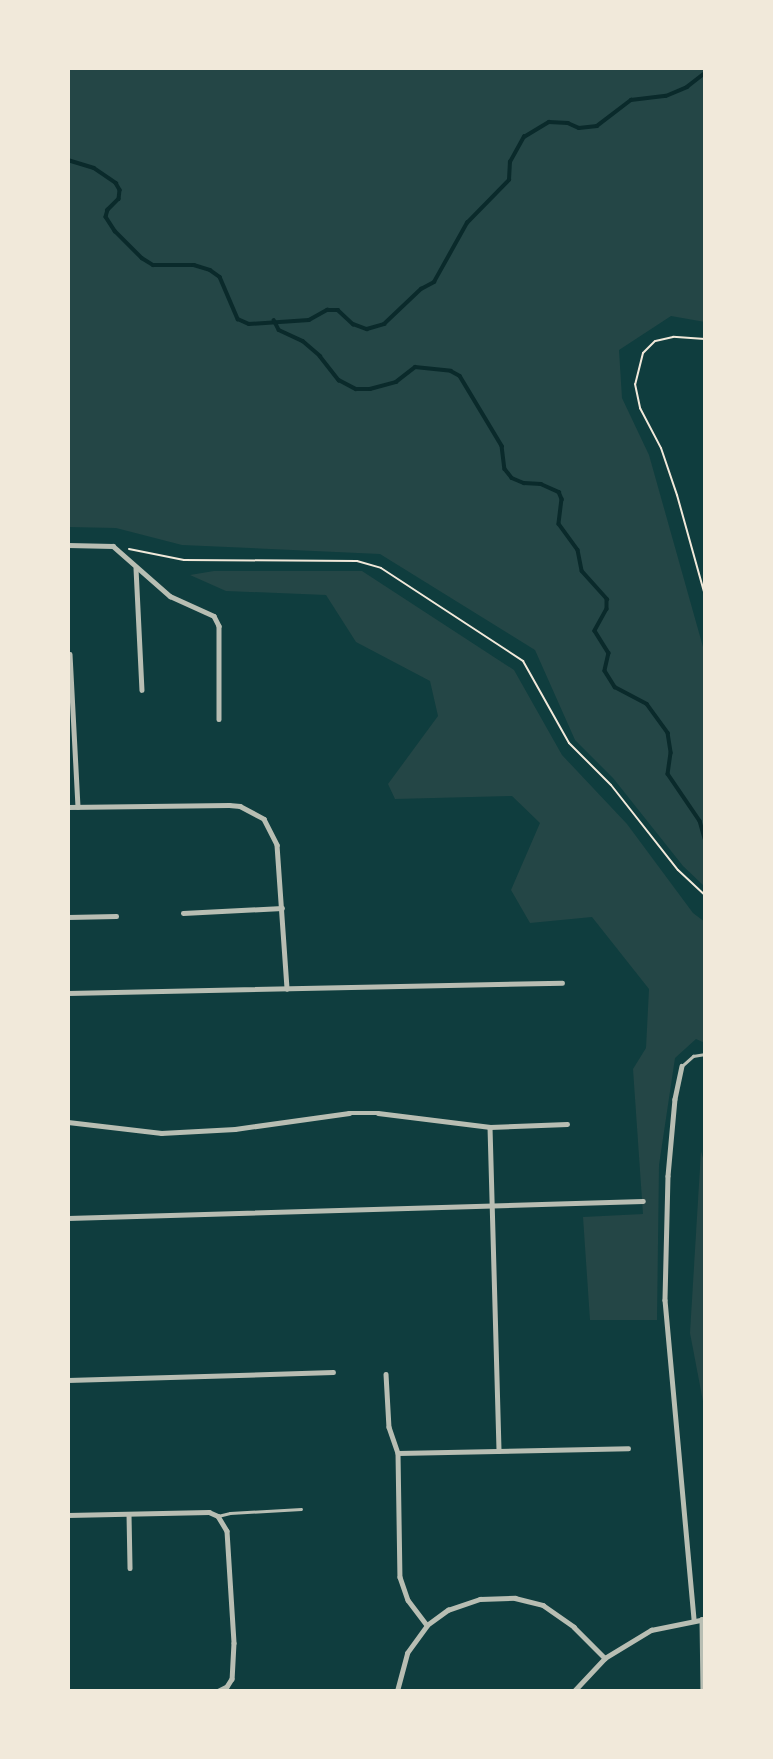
<!DOCTYPE html>
<html>
<head>
<meta charset="utf-8">
<style>
  body { margin:0 }
  #map { position:relative; width:773px; height:1759px; overflow:hidden; background:#0f3d3e; font-family:"Titillium Web",sans-serif }
  div>[style] { position:absolute }
  [style*='--x'] { left:calc(var(--x)*1px); top:calc(var(--y)*1px); width:calc(var(--w)*1px); rotate:calc(var(--a)*1deg) }
  .green>* { inset:0; background:#244646 }
  .stream>* { height:3.5px; margin:-1.75px; padding:0 1.75px; transform-origin:1.75px; border-radius:1.75px; background:#0a2a2b }
  .path>* { height:2px; margin:-1px; padding:0 1px; transform-origin:1px; border-radius:1px; background:#f1e9da }
  .service>* { height:2.5px; margin:-1.25px; padding:0 1.25px; transform-origin:1.25px; border-radius:1.25px; background:#b8beb3 }
  .minor>* { height:4.5px; margin:-2.25px; padding:0 2.25px; transform-origin:2.25px; border-radius:2.25px; background:#b8beb3 }
  span { translate:-50% -50%; white-space:nowrap; text-align:center; line-height:1.15; -webkit-text-stroke:5px #f1e9da; paint-order:stroke }
  .frame { position:absolute; inset:0; border:70px solid #f1e9da; pointer-events:none }
</style>
</head>
<body>
<div id="map">
  <div class="green">
    <div style="clip-path:polygon(68px 68px,705px 68px,705px 322px,671px 316px,619px 350px,622px 398px,649px 455px,705px 654px,705px 887px,683px 866px,613px 778px,575px 740px,535px 650px,380px 554px,182px 545px,116px 528px,68px 527px)"></div>
    <div style="clip-path:polygon(214px 571px,362px 571px,514px 670px,562px 755px,627px 824px,693px 913px,705px 922px,705px 1043px,696px 1039px,675px 1058px,659px 1165px,657px 1320px,590px 1320px,583px 1217px,643px 1214px,633px 1069px,646px 1048px,649px 989px,592px 917px,530px 923px,511px 890px,540px 823px,512px 796px,395px 799px,388px 784px,438px 716px,430px 681px,356px 642px,326px 595px,226px 591px,190px 575px)"></div>
    <div style="clip-path:polygon(701px 1151px,705px 1165px,705px 1412px,690px 1333px)"></div>
  </div>
  <div class="stream">
    <div style="--x:68;--y:160;--w:27;--a:17"></div>
    <div style="--x:94;--y:168;--w:27;--a:34"></div>
    <div style="--x:116;--y:183;--w:8;--a:60"></div>
    <div style="--x:120;--y:190;--w:9;--a:96"></div>
    <div style="--x:119;--y:199;--w:16;--a:135"></div>
    <div style="--x:108;--y:210;--w:7;--a:106"></div>
    <div style="--x:106;--y:217;--w:17;--a:57"></div>
    <div style="--x:115;--y:231;--w:38;--a:45"></div>
    <div style="--x:142;--y:258;--w:13;--a:32"></div>
    <div style="--x:153;--y:265;--w:41;--a:0"></div>
    <div style="--x:194;--y:265;--w:17;--a:17"></div>
    <div style="--x:210;--y:270;--w:12;--a:35"></div>
    <div style="--x:220;--y:277;--w:46;--a:66.8"></div>
    <div style="--x:238;--y:319;--w:12;--a:24"></div>
    <div style="--x:249;--y:324;--w:60;--a:-3.8"></div>
    <div style="--x:309;--y:320;--w:21;--a:-29"></div>
    <div style="--x:327;--y:310;--w:11;--a:0"></div>
    <div style="--x:338;--y:310;--w:21;--a:43"></div>
    <div style="--x:353;--y:324;--w:15;--a:20"></div>
    <div style="--x:367;--y:329;--w:18;--a:-16"></div>
    <div style="--x:384;--y:324;--w:51;--a:-43.4"></div>
    <div style="--x:421;--y:289;--w:15;--a:-28"></div>
    <div style="--x:434;--y:282;--w:68;--a:-60.8"></div>
    <div style="--x:467;--y:223;--w:60;--a:-45.7"></div>
    <div style="--x:509;--y:180;--w:18;--a:-87"></div>
    <div style="--x:510;--y:162;--w:29;--a:-61"></div>
    <div style="--x:524;--y:137;--w:29;--a:-31"></div>
    <div style="--x:549;--y:122;--w:19;--a:3"></div>
    <div style="--x:568;--y:123;--w:12;--a:24"></div>
    <div style="--x:579;--y:128;--w:18;--a:-6"></div>
    <div style="--x:597;--y:126;--w:43;--a:-37.4"></div>
    <div style="--x:631;--y:100;--w:35;--a:-7"></div>
    <div style="--x:666;--y:96;--w:23;--a:-23"></div>
    <div style="--x:687;--y:87;--w:23;--a:-38"></div>
    <div style="--x:274;--y:320;--w:11;--a:63"></div>
    <div style="--x:279;--y:330;--w:26;--a:25"></div>
    <div style="--x:303;--y:341;--w:23;--a:41"></div>
    <div style="--x:320;--y:356;--w:31;--a:52"></div>
    <div style="--x:339;--y:380;--w:19;--a:28"></div>
    <div style="--x:356;--y:389;--w:14;--a:0"></div>
    <div style="--x:370;--y:389;--w:27;--a:-15"></div>
    <div style="--x:396;--y:382;--w:24;--a:-38"></div>
    <div style="--x:415;--y:367;--w:36;--a:6"></div>
    <div style="--x:451;--y:371;--w:10;--a:29"></div>
    <div style="--x:460;--y:376;--w:82;--a:59"></div>
    <div style="--x:502;--y:446;--w:23;--a:83"></div>
    <div style="--x:505;--y:469;--w:11;--a:52"></div>
    <div style="--x:512;--y:478;--w:13;--a:23"></div>
    <div style="--x:524;--y:483;--w:17;--a:3"></div>
    <div style="--x:541;--y:484;--w:20;--a:24"></div>
    <div style="--x:559;--y:492;--w:8;--a:67"></div>
    <div style="--x:562;--y:499;--w:25;--a:97"></div>
    <div style="--x:559;--y:524;--w:32;--a:54"></div>
    <div style="--x:578;--y:550;--w:21;--a:79"></div>
    <div style="--x:582;--y:571;--w:38;--a:48"></div>
    <div style="--x:607;--y:599;--w:10;--a:90"></div>
    <div style="--x:607;--y:609;--w:25;--a:119"></div>
    <div style="--x:595;--y:631;--w:26;--a:58"></div>
    <div style="--x:609;--y:653;--w:18;--a:103"></div>
    <div style="--x:605;--y:671;--w:19;--a:58"></div>
    <div style="--x:615;--y:687;--w:36;--a:28"></div>
    <div style="--x:647;--y:704;--w:36;--a:54"></div>
    <div style="--x:668;--y:733;--w:20;--a:81"></div>
    <div style="--x:671;--y:753;--w:21;--a:98"></div>
    <div style="--x:668;--y:774;--w:57;--a:55.8"></div>
    <div style="--x:700;--y:821;--w:18;--a:74"></div>
  </div>
  <div class="path">
    <div style="--x:705;--y:339;--w:32;--a:-176"></div>
    <div style="--x:673;--y:337;--w:18;--a:167"></div>
    <div style="--x:655;--y:341;--w:17;--a:135"></div>
    <div style="--x:643;--y:353;--w:32;--a:104"></div>
    <div style="--x:635;--y:384;--w:25;--a:78"></div>
    <div style="--x:640;--y:408;--w:45;--a:62.3"></div>
    <div style="--x:661;--y:448;--w:50;--a:71.2"></div>
    <div style="--x:677;--y:495;--w:104;--a:74.4"></div>
    <div style="--x:129;--y:549;--w:56;--a:11.3"></div>
    <div style="--x:184;--y:560;--w:173;--a:0.3"></div>
    <div style="--x:357;--y:561;--w:25;--a:16"></div>
    <div style="--x:381;--y:568;--w:170;--a:33.2"></div>
    <div style="--x:523;--y:661;--w:94;--a:60.7"></div>
    <div style="--x:569;--y:743;--w:59;--a:45"></div>
    <div style="--x:611;--y:785;--w:108;--a:51.8"></div>
    <div style="--x:678;--y:870;--w:37;--a:43"></div>
  </div>
  <div class="service">
    <div style="--x:682;--y:1066;--w:15;--a:-42"></div>
    <div style="--x:693;--y:1056;--w:12;--a:-9"></div>
    <div style="--x:218;--y:1516;--w:12;--a:-14"></div>
    <div style="--x:230;--y:1513;--w:71;--a:-3.2"></div>
  </div>
  <div class="minor">
    <div style="--x:68;--y:545;--w:45;--a:1.3"></div>
    <div style="--x:113;--y:546;--w:76;--a:41.3"></div>
    <div style="--x:170;--y:596;--w:48;--a:24.4"></div>
    <div style="--x:214;--y:616;--w:11;--a:63"></div>
    <div style="--x:219;--y:626;--w:93;--a:90"></div>
    <div style="--x:136;--y:568;--w:122;--a:87.2"></div>
    <div style="--x:70;--y:654;--w:153;--a:87"></div>
    <div style="--x:68;--y:807;--w:161;--a:-0.7"></div>
    <div style="--x:229;--y:805;--w:11;--a:5"></div>
    <div style="--x:240;--y:806;--w:27;--a:28"></div>
    <div style="--x:264;--y:819;--w:29;--a:63"></div>
    <div style="--x:277;--y:845;--w:144;--a:86"></div>
    <div style="--x:183;--y:913;--w:99;--a:-2.9"></div>
    <div style="--x:68;--y:917;--w:48;--a:-1.2"></div>
    <div style="--x:68;--y:993;--w:494;--a:-1.2"></div>
    <div style="--x:682;--y:1066;--w:34;--a:102"></div>
    <div style="--x:675;--y:1099;--w:77;--a:95.2"></div>
    <div style="--x:668;--y:1176;--w:124;--a:91.4"></div>
    <div style="--x:665;--y:1300;--w:321;--a:84.8"></div>
    <div style="--x:68;--y:1122;--w:94;--a:6.7"></div>
    <div style="--x:161;--y:1133;--w:74;--a:-3.1"></div>
    <div style="--x:235;--y:1129;--w:115;--a:-8"></div>
    <div style="--x:349;--y:1113;--w:29;--a:0"></div>
    <div style="--x:378;--y:1113;--w:113;--a:7.1"></div>
    <div style="--x:490;--y:1127;--w:77;--a:-2.2"></div>
    <div style="--x:490;--y:1127;--w:324;--a:88.4"></div>
    <div style="--x:68;--y:1218;--w:575;--a:-1.69"></div>
    <div style="--x:386;--y:1374;--w:53;--a:86.8"></div>
    <div style="--x:389;--y:1427;--w:28;--a:71"></div>
    <div style="--x:398;--y:1453;--w:124;--a:89.1"></div>
    <div style="--x:400;--y:1577;--w:24;--a:71"></div>
    <div style="--x:408;--y:1600;--w:31;--a:53"></div>
    <div style="--x:68;--y:1380;--w:265;--a:-1.7"></div>
    <div style="--x:398;--y:1453;--w:230;--a:-1.2"></div>
    <div style="--x:129;--y:1514;--w:54;--a:88.9"></div>
    <div style="--x:68;--y:1515;--w:141;--a:-1.2"></div>
    <div style="--x:209;--y:1512;--w:10;--a:24"></div>
    <div style="--x:218;--y:1516;--w:17;--a:59"></div>
    <div style="--x:227;--y:1531;--w:112;--a:86.4"></div>
    <div style="--x:234;--y:1643;--w:36;--a:93"></div>
    <div style="--x:232;--y:1679;--w:9;--a:122"></div>
    <div style="--x:227;--y:1687;--w:9;--a:153"></div>
    <div style="--x:702;--y:1619;--w:72;--a:89.2"></div>
    <div style="--x:397;--y:1691;--w:39;--a:-75"></div>
    <div style="--x:407;--y:1653;--w:34;--a:-54"></div>
    <div style="--x:427;--y:1625;--w:26;--a:-36"></div>
    <div style="--x:448;--y:1610;--w:34;--a:-19"></div>
    <div style="--x:480;--y:1599;--w:35;--a:-2"></div>
    <div style="--x:515;--y:1598;--w:29;--a:14"></div>
    <div style="--x:543;--y:1605;--w:38;--a:35"></div>
    <div style="--x:574;--y:1627;--w:44;--a:45"></div>
    <div style="--x:574;--y:1691;--w:45;--a:-46.8"></div>
    <div style="--x:605;--y:1658;--w:54;--a:-31.3"></div>
    <div style="--x:651;--y:1630;--w:55;--a:-11.5"></div>
  </div>
  <div class="frame"></div>
</div>
</body>
</html>
